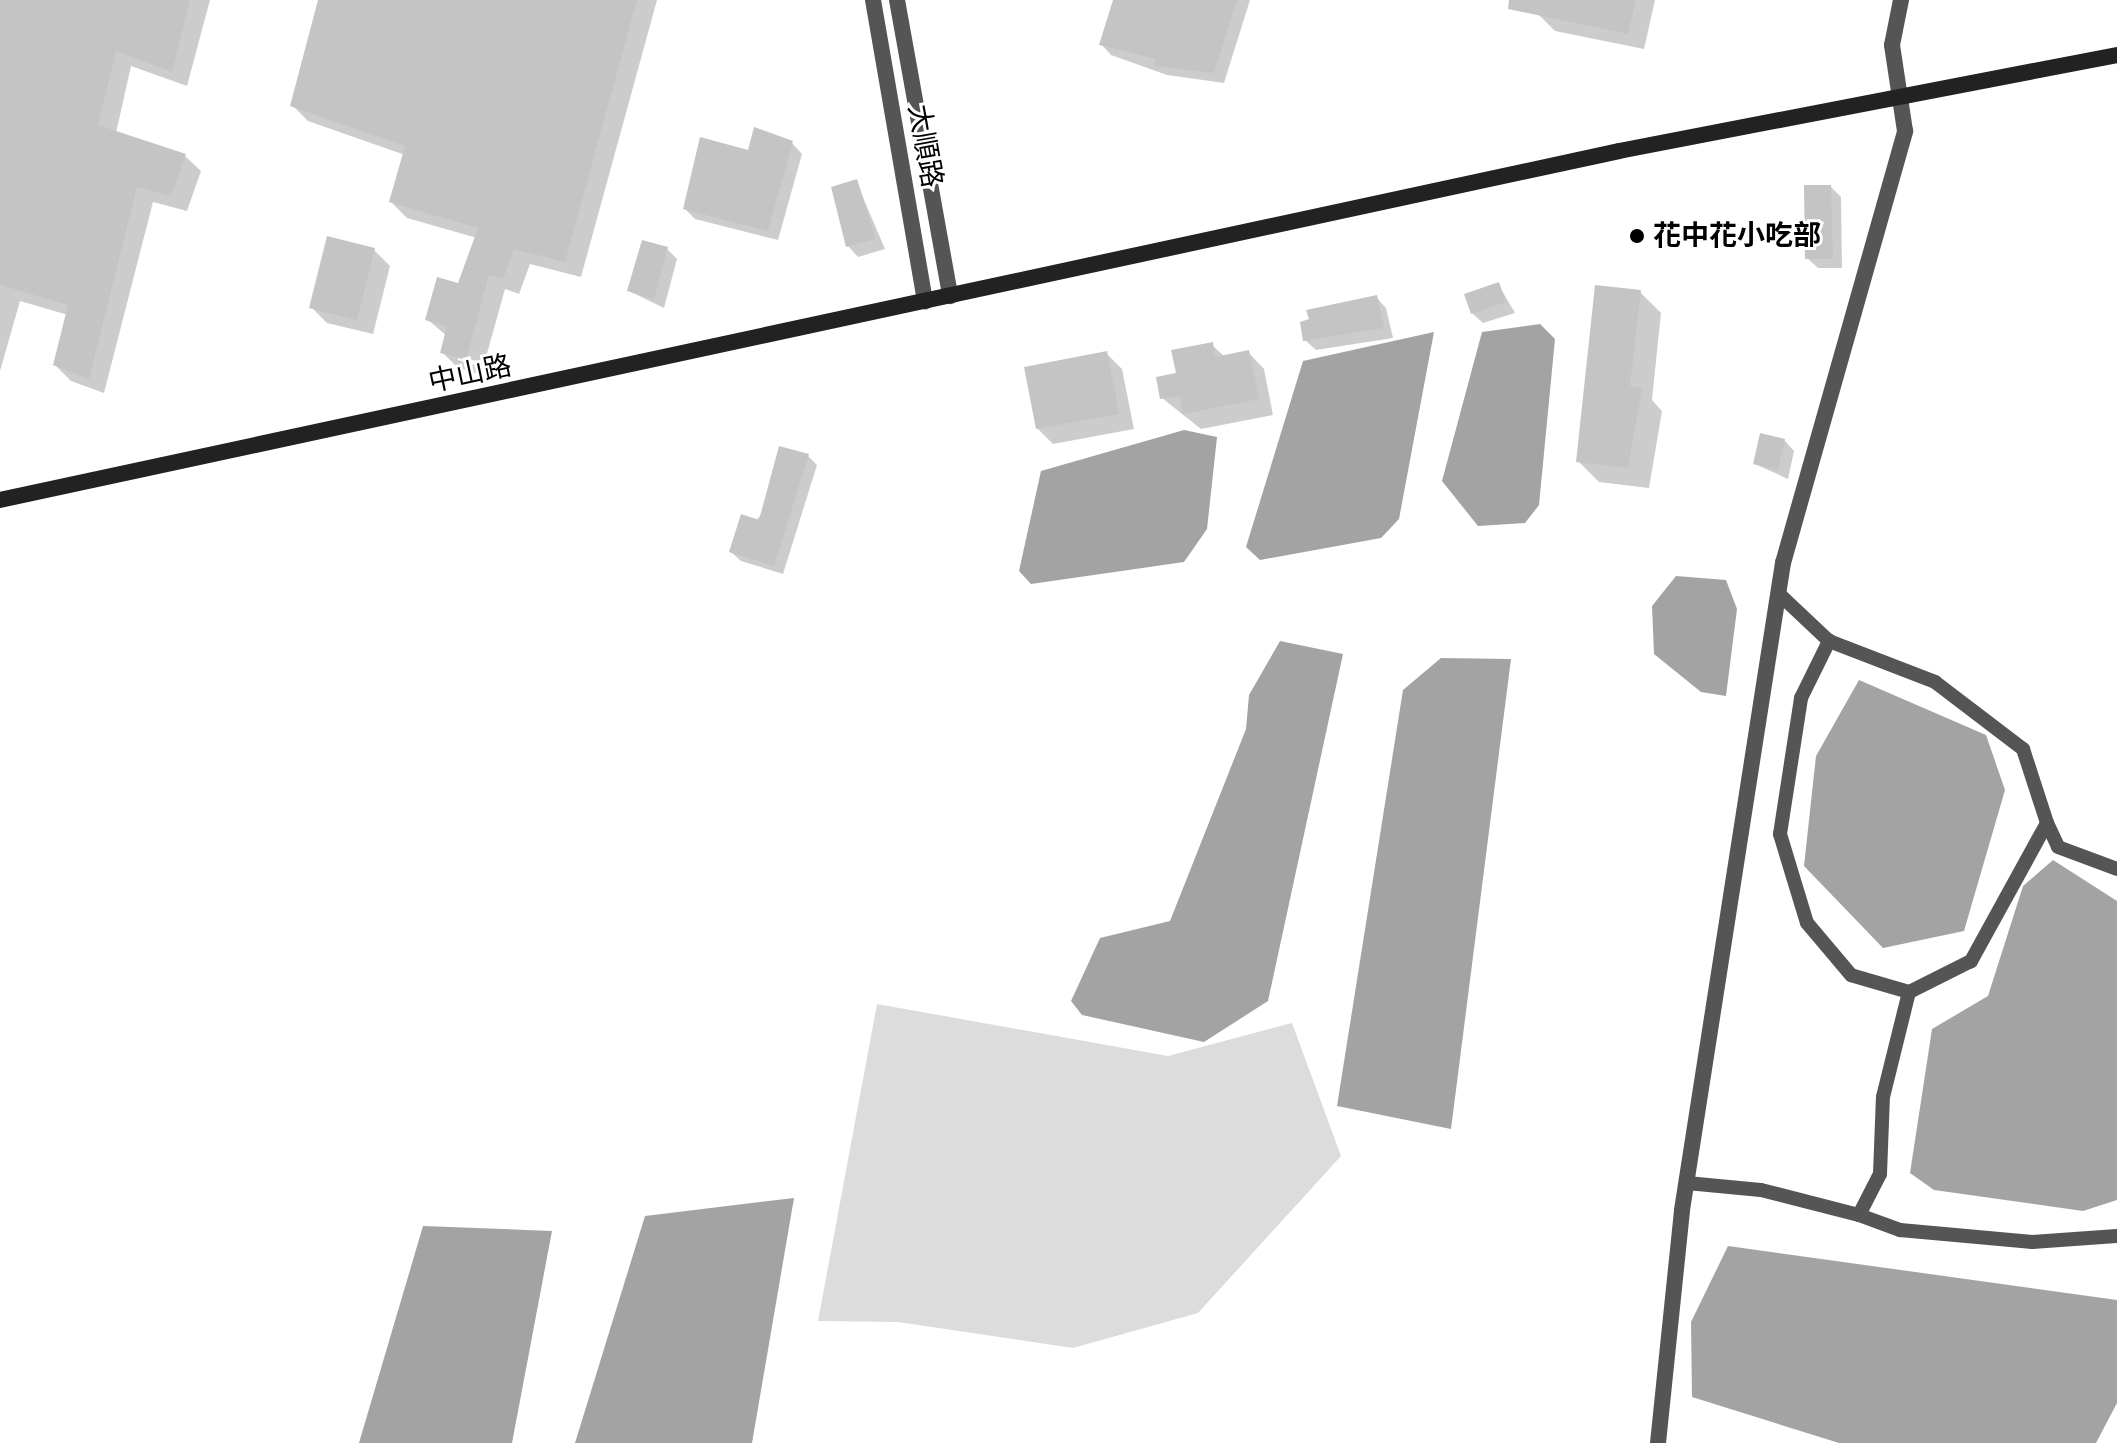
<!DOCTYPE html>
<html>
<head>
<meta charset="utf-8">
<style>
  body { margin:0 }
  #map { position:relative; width:2117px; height:1443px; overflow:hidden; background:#fff; font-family:"Work Sans","Noto Sans TC",sans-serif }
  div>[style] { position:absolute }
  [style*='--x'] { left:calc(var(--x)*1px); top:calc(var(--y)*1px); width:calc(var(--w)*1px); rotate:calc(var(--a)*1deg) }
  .green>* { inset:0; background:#dcdcdc }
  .water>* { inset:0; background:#a3a3a3 }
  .shadow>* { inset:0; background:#0003 }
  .building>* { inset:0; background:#c4c4c4 }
  .service>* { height:14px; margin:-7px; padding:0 7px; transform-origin:7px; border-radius:7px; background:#555 }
  .minor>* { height:16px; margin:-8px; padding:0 8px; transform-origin:8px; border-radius:8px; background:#555 }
  .secondary>* { height:16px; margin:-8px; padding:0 8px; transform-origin:8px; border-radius:8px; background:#222 }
  .dots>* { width:22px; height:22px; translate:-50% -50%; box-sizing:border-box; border:4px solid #fff; border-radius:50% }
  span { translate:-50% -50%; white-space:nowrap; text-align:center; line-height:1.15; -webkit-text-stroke:6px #fff; paint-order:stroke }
  .street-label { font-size:28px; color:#000 }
  .poi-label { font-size:28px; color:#000; font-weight:700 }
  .left { translate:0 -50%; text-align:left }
</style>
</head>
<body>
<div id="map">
  <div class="green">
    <div style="clip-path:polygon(877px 1004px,1168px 1056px,1292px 1023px,1341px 1156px,1198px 1313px,1073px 1348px,898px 1322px,818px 1321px)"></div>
  </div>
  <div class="water">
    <div style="clip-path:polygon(1540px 324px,1555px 339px,1539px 505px,1525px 523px,1478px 526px,1442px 481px,1482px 332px)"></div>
    <div style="clip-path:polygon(1434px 332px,1399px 519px,1381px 538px,1260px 560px,1246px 547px,1303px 361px)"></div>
    <div style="clip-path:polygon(1184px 430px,1217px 437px,1207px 529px,1184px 562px,1031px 584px,1019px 571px,1041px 471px)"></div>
    <div style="clip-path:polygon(1676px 576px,1726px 580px,1737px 609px,1726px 696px,1701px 692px,1654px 654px,1652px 606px)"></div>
    <div style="clip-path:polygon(1280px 641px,1343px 654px,1268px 1001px,1204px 1042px,1082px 1015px,1071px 1001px,1100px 938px,1170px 921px,1246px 729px,1249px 695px)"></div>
    <div style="clip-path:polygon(1441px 658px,1511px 659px,1451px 1129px,1337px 1106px,1403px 690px)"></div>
    <div style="clip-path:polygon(1859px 680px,1986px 735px,2005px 790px,1964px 931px,1883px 948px,1804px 866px,1816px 756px)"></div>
    <div style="clip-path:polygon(2053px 860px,2117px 901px,2117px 1200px,2083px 1211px,1934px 1190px,1910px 1173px,1932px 1029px,1988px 996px,2023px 886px)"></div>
    <div style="clip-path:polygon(794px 1198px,752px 1443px,575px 1443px,645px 1216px)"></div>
    <div style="clip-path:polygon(423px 1226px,552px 1231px,512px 1443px,359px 1443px)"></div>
    <div style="clip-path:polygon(1728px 1246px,2117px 1300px,2117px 1403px,2096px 1443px,1839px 1443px,1692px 1397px,1691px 1322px)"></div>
  </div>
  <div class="shadow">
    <div style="clip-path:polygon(0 0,210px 0,187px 86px,131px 66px,116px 133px,185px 156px,201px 171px,187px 211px,153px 202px,104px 393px,71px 381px,55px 365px,68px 315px,20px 301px,0 371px)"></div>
    <div style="clip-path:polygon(evenodd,320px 0,657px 0,581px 277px,530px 264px,519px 294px,505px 289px,481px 375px,458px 368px,442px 352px,447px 336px,428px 320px,459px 285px,477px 238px,407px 218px,391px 202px,405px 155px,308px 121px,292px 105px,320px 0,458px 356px,476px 361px,475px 365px,458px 360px,458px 356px)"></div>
    <div style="clip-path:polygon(1115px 0,1250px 0,1224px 83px,1167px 75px,1111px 55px,1101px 44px)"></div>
    <div style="clip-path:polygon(1543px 0,1655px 0,1644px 49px,1555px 31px,1539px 15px)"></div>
    <div style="clip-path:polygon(792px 143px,802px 154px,778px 240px,695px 219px,685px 209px,749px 152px)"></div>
    <div style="clip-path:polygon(856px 181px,885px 249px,858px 257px,848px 246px,833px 188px)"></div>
    <div style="clip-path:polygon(1831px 187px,1841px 197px,1842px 268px,1818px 268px,1807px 258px)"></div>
    <div style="clip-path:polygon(667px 249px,677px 259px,664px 308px,629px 291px)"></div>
    <div style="clip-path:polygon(374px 250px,390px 266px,373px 334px,327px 323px,311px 307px)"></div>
    <div style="clip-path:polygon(1498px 284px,1515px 313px,1483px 323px,1472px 313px)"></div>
    <div style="clip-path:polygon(1640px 292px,1661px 313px,1652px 400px,1662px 411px,1649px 488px,1599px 482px,1578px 461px)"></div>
    <div style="clip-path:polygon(1376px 297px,1386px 308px,1393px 338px,1316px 350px,1305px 340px)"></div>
    <div style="clip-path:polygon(1212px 345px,1225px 357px,1249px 353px,1264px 369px,1273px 415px,1201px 429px,1162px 398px)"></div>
    <div style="clip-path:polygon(1107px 354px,1122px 369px,1134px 429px,1053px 444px,1037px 428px)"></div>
    <div style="clip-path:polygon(1784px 440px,1794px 451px,1788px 479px,1755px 464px)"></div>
    <div style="clip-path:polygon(808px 456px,817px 465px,783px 574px,741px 561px,731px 552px)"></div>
  </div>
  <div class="building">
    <div style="clip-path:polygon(0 0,190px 0,172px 72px,116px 51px,98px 125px,186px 154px,171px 196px,137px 187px,89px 379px,53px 365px,68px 305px,0 285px)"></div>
    <div style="clip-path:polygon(318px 0,637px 0,565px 262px,514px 249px,503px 279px,489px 275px,466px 360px,440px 353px,447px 326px,425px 320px,437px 277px,458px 283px,478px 228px,389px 202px,405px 146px,290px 106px)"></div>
    <div style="clip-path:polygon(1113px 0,1237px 0,1214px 73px,1154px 66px,1156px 59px,1099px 45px)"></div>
    <div style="clip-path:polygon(1509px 0,1636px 0,1628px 34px,1508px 9px)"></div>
    <div style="clip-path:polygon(754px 127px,793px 141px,768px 231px,683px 209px,700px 137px,748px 150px)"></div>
    <div style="clip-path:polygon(857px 179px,876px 239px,846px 247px,831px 187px)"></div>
    <div style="clip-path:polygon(1804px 185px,1831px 185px,1833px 259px,1805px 259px)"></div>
    <div style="clip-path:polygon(327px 236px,375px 248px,357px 320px,309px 308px)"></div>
    <div style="clip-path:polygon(642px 240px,668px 247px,654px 299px,627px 291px)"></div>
    <div style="clip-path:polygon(1499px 282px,1506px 302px,1471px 314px,1464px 294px)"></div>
    <div style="clip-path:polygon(1595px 285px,1641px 290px,1630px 386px,1642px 388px,1628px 468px,1576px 462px)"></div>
    <div style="clip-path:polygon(1377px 295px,1384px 328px,1303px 341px,1300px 322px,1309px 319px,1306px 310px)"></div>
    <div style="clip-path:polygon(1213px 342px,1215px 357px,1249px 350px,1259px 399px,1183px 414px,1180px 396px,1160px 399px,1156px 377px,1176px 373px,1171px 350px)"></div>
    <div style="clip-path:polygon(1107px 351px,1119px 414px,1036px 429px,1024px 367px)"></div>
    <div style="clip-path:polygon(1760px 433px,1785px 439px,1778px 470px,1753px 464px)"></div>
    <div style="clip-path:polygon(779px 446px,809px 454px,774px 566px,729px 552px,741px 514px,759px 520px)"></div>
  </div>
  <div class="service">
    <div style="--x:1829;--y:641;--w:114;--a:21.1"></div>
    <div style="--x:1935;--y:682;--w:111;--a:37.3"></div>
    <div style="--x:2023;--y:749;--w:78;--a:72"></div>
    <div style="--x:2047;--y:823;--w:158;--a:118.8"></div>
    <div style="--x:1971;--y:961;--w:69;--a:153.4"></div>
    <div style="--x:2047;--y:823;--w:26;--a:65"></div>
    <div style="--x:2058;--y:847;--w:63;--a:20.4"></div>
    <div style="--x:1687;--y:1183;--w:74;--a:5.4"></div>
    <div style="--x:1761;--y:1190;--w:101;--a:14.3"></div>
    <div style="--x:1859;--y:1215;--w:46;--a:-62.9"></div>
    <div style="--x:1880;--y:1174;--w:77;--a:-87.8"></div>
    <div style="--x:1883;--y:1097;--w:108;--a:-76.1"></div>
    <div style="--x:1909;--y:992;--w:60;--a:-163.7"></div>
    <div style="--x:1851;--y:975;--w:68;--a:-130.2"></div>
    <div style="--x:1807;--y:923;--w:93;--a:-106.9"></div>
    <div style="--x:1780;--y:834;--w:138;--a:-81.2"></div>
    <div style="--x:1801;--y:698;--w:64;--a:-63.8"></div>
    <div style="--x:1829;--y:641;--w:70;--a:-136.7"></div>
    <div style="--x:1859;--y:1215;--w:44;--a:20.1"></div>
    <div style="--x:1900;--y:1230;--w:133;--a:5.2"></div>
    <div style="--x:2032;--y:1242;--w:85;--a:-4"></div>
  </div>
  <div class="minor">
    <div style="--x:873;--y:0;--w:306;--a:80.2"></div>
    <div style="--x:897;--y:0;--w:301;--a:79.8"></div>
    <div style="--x:1658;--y:1443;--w:234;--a:-84.1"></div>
    <div style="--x:1682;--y:1210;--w:655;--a:-81.13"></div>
    <div style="--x:1783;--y:563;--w:449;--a:-74.2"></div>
    <div style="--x:1905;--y:131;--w:87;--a:-98.6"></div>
    <div style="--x:1892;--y:45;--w:46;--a:-78.7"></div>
  </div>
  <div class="secondary">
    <div style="--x:0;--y:500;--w:1656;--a:-12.16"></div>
    <div style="--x:1619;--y:151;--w:507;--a:-10.91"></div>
  </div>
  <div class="dots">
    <div style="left:1637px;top:236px;background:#000"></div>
  </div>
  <div class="street-label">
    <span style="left:925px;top:146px;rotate:80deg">大順路</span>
    <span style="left:470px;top:374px;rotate:-12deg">中山路</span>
  </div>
  <div class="poi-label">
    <span class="left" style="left:1653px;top:236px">花中花小吃部</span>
  </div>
</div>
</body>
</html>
